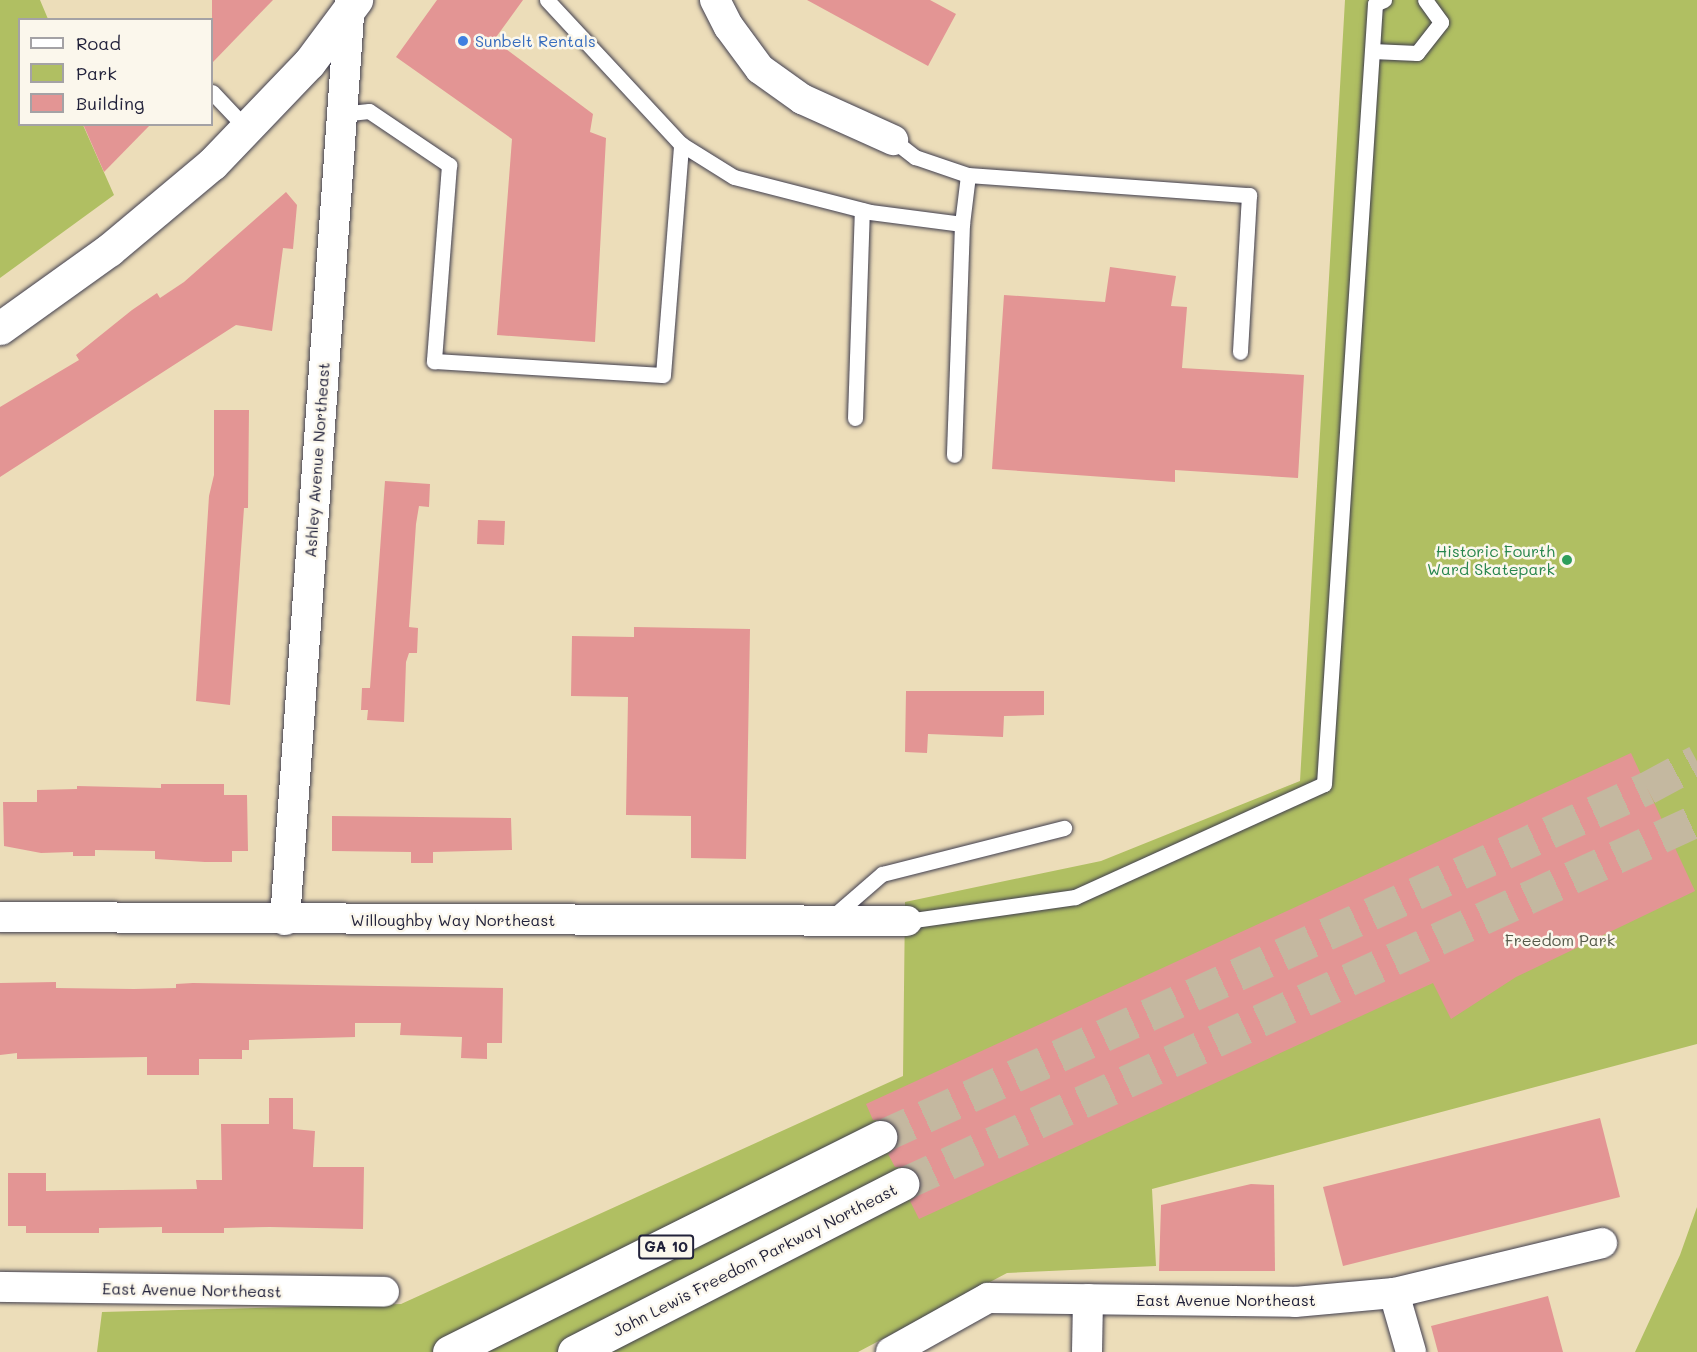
<!DOCTYPE html>
<html>
<head>
<meta charset="utf-8">
<style>
  body { margin:0 }
  #map { position:relative; width:1697px; height:1352px; overflow:hidden; background:#ecddb9; font-family:Mali,sans-serif }
  div>[style] { position:absolute }
  [style*='--x'] { left:calc(var(--x)*1px); top:calc(var(--y)*1px); width:calc(var(--w)*1px); rotate:calc(var(--a)*1deg) }
  .green>* { inset:0; background:#b0bf62 }
  .building>* { inset:0; background:#e39594 }
  .trunk-tunnel>* { height:33px; margin-top:-16.5px; transform-origin:0; background:repeating-linear-gradient(90deg,#c4b8a0 0 33px,transparent 0 49px) }
  .roads { filter:drop-shadow(0 0 2px #403e4e) drop-shadow(0 0 2px #403e4e) }
  .service>* { height:15px; margin:-7.5px; padding:0 7.5px; transform-origin:7.5px; border-radius:7.5px; background:#fff }
  .minor>* { height:30px; margin:-15px; padding:0 15px; transform-origin:15px; border-radius:15px; background:#fff }
  .secondary>* { height:33px; margin:-16.5px; padding:0 16.5px; transform-origin:16.5px; border-radius:16.5px; background:#fff }
  .trunk>* { height:33px; margin:-16.5px; padding:0 16.5px; transform-origin:16.5px; border-radius:16.5px; background:#fff }
  .dots>* { width:16px; height:16px; translate:-50% -50%; box-sizing:border-box; border:3px solid #fbf7ec; border-radius:50% }
  span { translate:-50% -50%; white-space:nowrap; text-align:center; line-height:1.15; -webkit-text-stroke:5px #fbf7ec; paint-order:stroke }
  .shield-label span { padding:2px 4px; background:#fbf7ec; border:2px solid; border-radius:4px; -webkit-text-stroke-width:0 }
  .shield-label { font-size:15px; color:#22223b; font-weight:700 }
  .shop-label { font-size:16px; color:#366cbe }
  .left { translate:0 -50%; text-align:left }
  .street-label { font-size:16px; color:#22223b }
  .leisure-label { font-size:16px; color:#27864d }
  .right { translate:-100% -50%; text-align:right }
  .park-label { font-size:16px; color:#545949 }
  .legend { position:absolute; left:18px; top:18px; width:195px; height:108px; box-sizing:border-box; background:#fbf7ec; border:2px solid #a4a2a5; margin:0; padding:8px 10px; list-style:none; font-size:18px; color:#22223b }
  .legend li { display:flex; align-items:center; gap:12px; height:30px }
  .legend b { width:30px; border:2px solid #a4a2a5 }
</style>
</head>
<body>
<div id="map">
  <div class="green">
    <div style="clip-path:polygon(0 0,40px 0,48px 19px,20px 20px,20px 124px,83px 125px,114px 195px,0 278px)"></div>
    <div style="clip-path:polygon(1345px 0,1697px 0,1697px 1044px,1152px 1189px,1156px 1266px,1007px 1273px,858px 1352px,97px 1352px,102px 1312px,401px 1304px,903px 1076px,905px 902px,1101px 861px,1300px 781px)"></div>
    <div style="clip-path:polygon(1697px 1207px,1697px 1352px,1635px 1352px,1680px 1255px)"></div>
  </div>
  <div class="building">
    <div style="clip-path:polygon(212px 0,273px 0,212px 63px)"></div>
    <div style="clip-path:polygon(437px 0,523px 0,494px 40px,593px 114px,590px 132px,606px 138px,595px 342px,497px 335px,512px 139px,396px 57px)"></div>
    <div style="clip-path:polygon(807px 0,930px 0,956px 14px,928px 66px)"></div>
    <div style="clip-path:polygon(83px 124px,151px 124px,104px 172px)"></div>
    <div style="clip-path:polygon(286px 192px,297px 205px,293px 249px,283px 248px,272px 331px,236px 325px,0 477px,0 407px,79px 360px,76px 355px,132px 310px,157px 293px,160px 298px,184px 282px)"></div>
    <div style="clip-path:polygon(1110px 267px,1176px 276px,1171px 306px,1187px 307px,1182px 368px,1304px 375px,1298px 478px,1175px 470px,1175px 482px,992px 469px,1004px 295px,1105px 302px)"></div>
    <div style="clip-path:polygon(214px 410px,249px 410px,248px 508px,244px 508px,230px 705px,196px 701px,209px 496px,214px 475px)"></div>
    <div style="clip-path:polygon(385px 481px,430px 484px,429px 507px,419px 506px,416px 524px,409px 627px,418px 628px,417px 653px,409px 653px,406px 662px,404px 722px,367px 720px,368px 710px,361px 710px,362px 688px,370px 688px)"></div>
    <div style="clip-path:polygon(478px 520px,505px 521px,504px 545px,477px 544px)"></div>
    <div style="clip-path:polygon(634px 627px,750px 629px,746px 859px,691px 858px,691px 816px,626px 815px,628px 697px,571px 696px,572px 636px,634px 637px)"></div>
    <div style="clip-path:polygon(906px 691px,1044px 691px,1044px 715px,1004px 716px,1003px 737px,928px 734px,927px 753px,905px 752px)"></div>
    <div style="clip-path:polygon(1631px 753px,1695px 891px,1516px 977px,1451px 1019px,1433px 983px,919px 1219px,910px 1201px,919px 1194px,920px 1176px,913px 1168px,895px 1167px,888px 1154px,896px 1147px,897px 1129px,890px 1121px,873px 1120px,866px 1104px)"></div>
    <div style="clip-path:polygon(161px 784px,224px 784px,224px 795px,247px 795px,248px 851px,232px 851px,232px 862px,205px 862px,155px 859px,155px 851px,95px 850px,95px 856px,73px 856px,73px 852px,41px 853px,4px 846px,3px 802px,37px 802px,37px 790px,77px 789px,77px 786px,161px 788px)"></div>
    <div style="clip-path:polygon(332px 816px,511px 818px,512px 850px,433px 852px,433px 863px,411px 863px,411px 852px,332px 851px)"></div>
    <div style="clip-path:polygon(56px 982px,56px 988px,134px 989px,176px 988px,176px 984px,193px 983px,503px 988px,502px 1043px,487px 1043px,487px 1059px,461px 1058px,462px 1037px,400px 1035px,401px 1023px,355px 1023px,355px 1037px,249px 1040px,249px 1050px,242px 1050px,242px 1059px,199px 1059px,199px 1075px,147px 1075px,147px 1057px,17px 1059px,17px 1053px,0 1055px,0 983px)"></div>
    <div style="clip-path:polygon(269px 1098px,293px 1098px,293px 1129px,315px 1131px,313px 1167px,364px 1167px,363px 1229px,270px 1227px,224px 1228px,224px 1233px,162px 1233px,162px 1227px,99px 1228px,99px 1233px,26px 1233px,26px 1226px,8px 1226px,8px 1173px,46px 1173px,46px 1191px,197px 1189px,196px 1180px,222px 1180px,221px 1124px,269px 1124px)"></div>
    <div style="clip-path:polygon(1600px 1118px,1620px 1197px,1343px 1266px,1323px 1187px)"></div>
    <div style="clip-path:polygon(1251px 1184px,1274px 1185px,1275px 1271px,1159px 1271px,1161px 1205px)"></div>
    <div style="clip-path:polygon(1548px 1296px,1563px 1352px,1438px 1352px,1431px 1326px)"></div>
  </div>
  <div class="trunk-tunnel">
    <div style="--x:880;--y:1137;--w:843;--a:-24.47"></div>
    <div style="--x:1647;--y:788;--w:57;--a:-28.4"></div>
    <div style="--x:903;--y:1184;--w:873;--a:-24.63"></div>
  </div>
  <div class="roads">
    <div class="service">
      <div style="--x:547;--y:0;--w:197;--a:47.1"></div>
      <div style="--x:681;--y:144;--w:62;--a:31.9"></div>
      <div style="--x:734;--y:177;--w:140;--a:14.4"></div>
      <div style="--x:870;--y:212;--w:93;--a:7.4"></div>
      <div style="--x:962;--y:224;--w:231;--a:92"></div>
      <div style="--x:1372;--y:51;--w:45;--a:2.5"></div>
      <div style="--x:1417;--y:53;--w:39;--a:-52"></div>
      <div style="--x:1441;--y:22;--w:27;--a:-126"></div>
      <div style="--x:212;--y:92;--w:50;--a:46.6"></div>
      <div style="--x:340;--y:114;--w:29;--a:-6"></div>
      <div style="--x:369;--y:111;--w:97;--a:34"></div>
      <div style="--x:449;--y:165;--w:197;--a:94.4"></div>
      <div style="--x:434;--y:361;--w:229;--a:3.5"></div>
      <div style="--x:663;--y:375;--w:232;--a:-85.5"></div>
      <div style="--x:893;--y:140;--w:28;--a:38"></div>
      <div style="--x:915;--y:157;--w:56;--a:18.8"></div>
      <div style="--x:968;--y:175;--w:282;--a:4.1"></div>
      <div style="--x:1249;--y:195;--w:157;--a:93.3"></div>
      <div style="--x:962;--y:224;--w:49;--a:-83"></div>
      <div style="--x:855;--y:418;--w:208;--a:-88.1"></div>
      <div style="--x:830;--y:919;--w:69;--a:-40.9"></div>
      <div style="--x:882;--y:874;--w:188;--a:-14.2"></div>
      <div style="--x:907;--y:921;--w:170;--a:-8.1"></div>
      <div style="--x:1075;--y:897;--w:273;--a:-24.4"></div>
      <div style="--x:1324;--y:784;--w:782;--a:-86.26"></div>
      <div style="--x:1375;--y:4;--w:10;--a:-24"></div>
    </div>
    <div class="minor">
      <div style="--x:715;--y:0;--w:30;--a:63"></div>
      <div style="--x:729;--y:27;--w:52;--a:53.6"></div>
      <div style="--x:760;--y:69;--w:52;--a:35.5"></div>
      <div style="--x:802;--y:99;--w:100;--a:24.3"></div>
      <div style="--x:0;--y:917;--w:907;--a:0.25"></div>
      <div style="--x:285;--y:920;--w:921;--a:-85.95"></div>
      <div style="--x:0;--y:1287;--w:384;--a:0.7"></div>
      <div style="--x:1394;--y:1293;--w:61;--a:73.9"></div>
      <div style="--x:891;--y:1352;--w:111;--a:-29.1"></div>
      <div style="--x:988;--y:1298;--w:307;--a:0.7"></div>
      <div style="--x:1295;--y:1302;--w:99;--a:-5.2"></div>
      <div style="--x:1394;--y:1293;--w:214;--a:-13.5"></div>
      <div style="--x:1087;--y:1352;--w:53;--a:-88.9"></div>
    </div>
    <div class="secondary">
      <div style="--x:0;--y:328;--w:134;--a:-35.6"></div>
      <div style="--x:109;--y:250;--w:134;--a:-39.9"></div>
      <div style="--x:212;--y:164;--w:140;--a:-46.2"></div>
      <div style="--x:309;--y:63;--w:79;--a:-53.3"></div>
    </div>
    <div class="trunk">
      <div style="--x:449;--y:1352;--w:482;--a:-26.5"></div>
      <div style="--x:574;--y:1352;--w:369;--a:-27.1"></div>
    </div>
  </div>
  <div class="dots">
    <div style="left:463px;top:41px;background:#3f7fe0"></div>
    <div style="left:1567px;top:560px;background:#2e9e5b"></div>
  </div>
  <div class="shield-label">
    <span style="left:666px;top:1247px">GA 10</span>
  </div>
  <div class="shop-label">
    <span class="left" style="left:475px;top:41px">Sunbelt Rentals</span>
  </div>
  <div class="street-label">
    <span style="left:317px;top:460px;rotate:-86deg">Ashley Avenue Northeast</span>
    <span style="left:453px;top:920px">Willoughby Way Northeast</span>
    <span style="left:755px;top:1260px;rotate:-27deg">John Lewis Freedom Parkway Northeast</span>
    <span style="left:192px;top:1290px;rotate:1deg">East Avenue Northeast</span>
    <span style="left:1226px;top:1300px">East Avenue Northeast</span>
  </div>
  <div class="leisure-label">
    <span class="right" style="left:1555px;top:560px">Historic Fourth<br>Ward Skatepark</span>
  </div>
  <div class="park-label">
    <span style="left:1560px;top:940px">Freedom Park</span>
  </div>
  <ul class="legend">
  <li><b style="height:8px;background:#fff"></b>Road</li>
  <li><b style="height:16px;background:#b0bf62"></b>Park</li>
  <li><b style="height:16px;background:#e39594"></b>Building</li>
  </ul>
</div>
</body>
</html>
